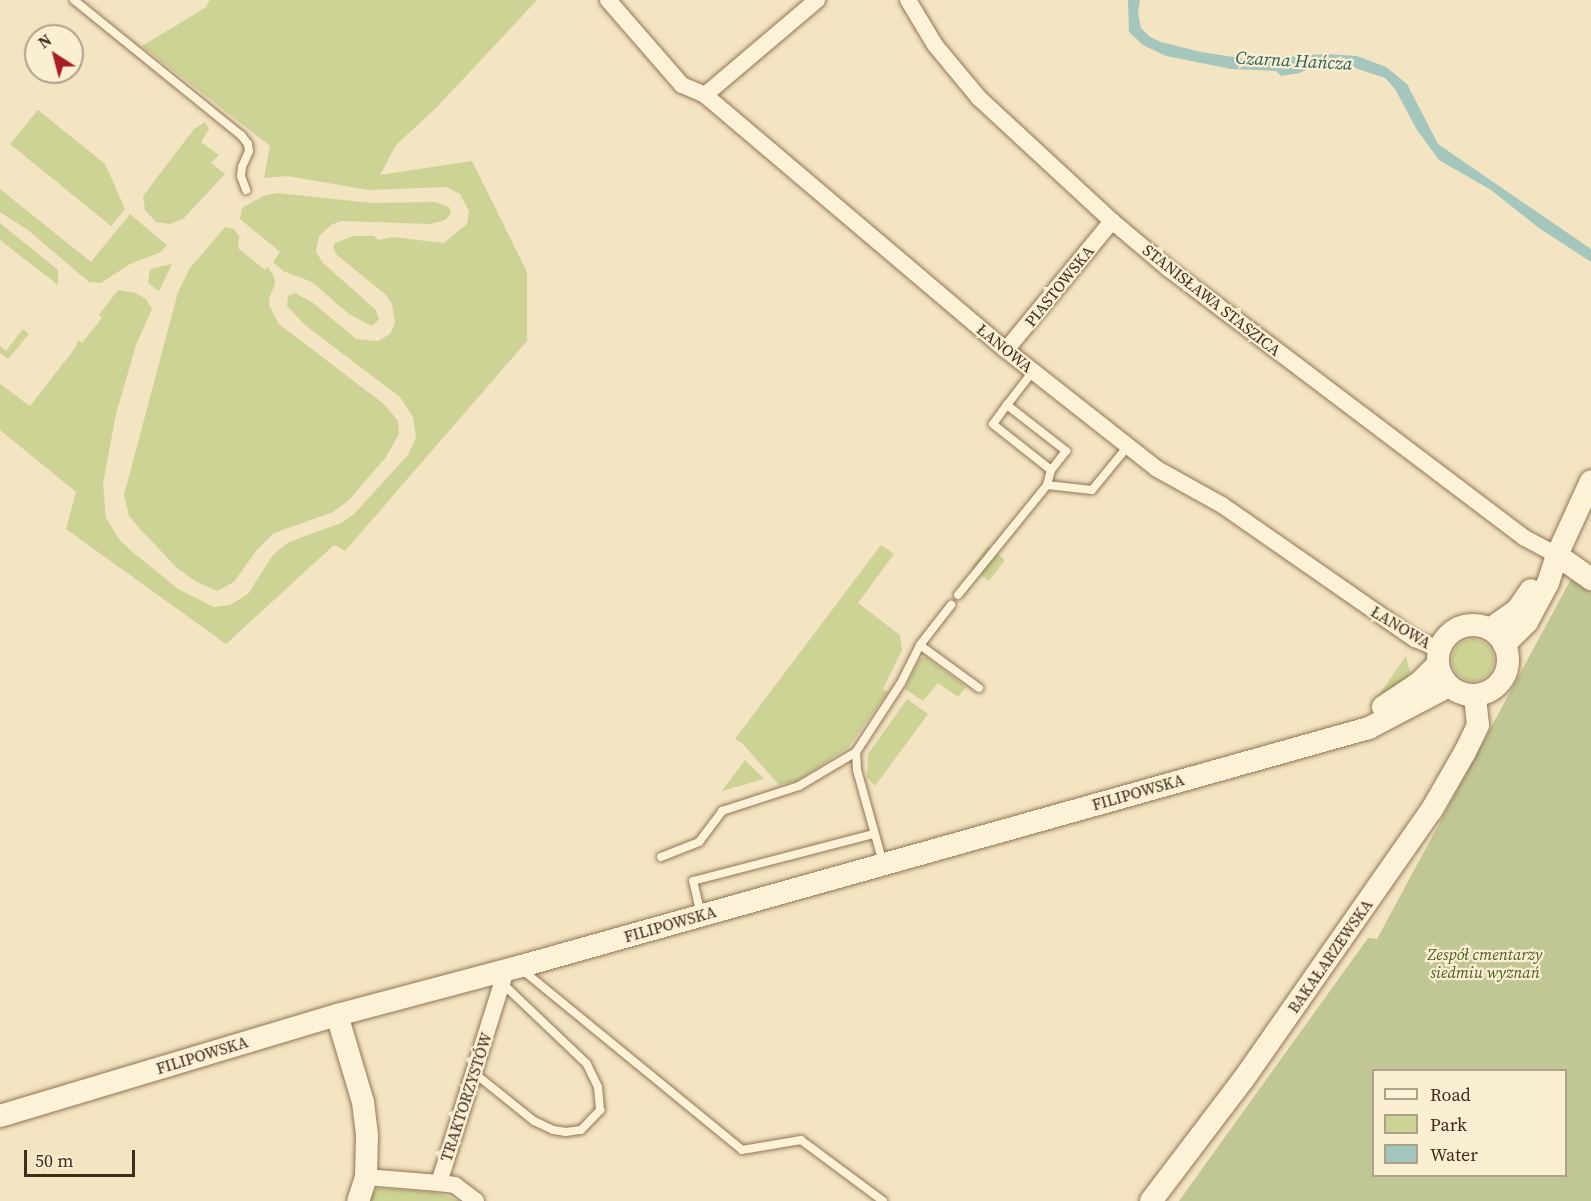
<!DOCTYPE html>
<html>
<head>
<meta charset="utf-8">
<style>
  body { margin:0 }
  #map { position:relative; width:1591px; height:1201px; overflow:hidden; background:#f3e4c2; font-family:"Source Serif 4",serif }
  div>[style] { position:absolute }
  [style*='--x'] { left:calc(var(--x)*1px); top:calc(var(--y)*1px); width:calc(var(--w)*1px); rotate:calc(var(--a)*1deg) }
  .green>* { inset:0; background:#ccd394 }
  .round { border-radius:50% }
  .cemetery>* { inset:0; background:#c1c794 }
  .water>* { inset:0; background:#a5c6bc }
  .roads { filter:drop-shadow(0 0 2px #907556) drop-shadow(0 0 2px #907556) }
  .lane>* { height:8px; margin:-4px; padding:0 4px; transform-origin:4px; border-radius:4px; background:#fdf1d7 }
  .street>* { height:16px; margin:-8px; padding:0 8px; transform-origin:8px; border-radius:8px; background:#fdf1d7 }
  .secondary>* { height:22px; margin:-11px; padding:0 11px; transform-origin:11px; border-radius:11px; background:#fdf1d7 }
  .secondary>.ring { margin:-11px; padding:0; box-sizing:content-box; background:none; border:22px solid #fdf1d7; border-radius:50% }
  span { translate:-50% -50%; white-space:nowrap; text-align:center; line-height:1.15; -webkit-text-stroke:4.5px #faeed3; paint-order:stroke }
  .street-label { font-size:16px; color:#3e2c1c }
  .park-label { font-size:16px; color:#4e5d20; font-style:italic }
  .water-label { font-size:18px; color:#2a605c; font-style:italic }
  .legend { position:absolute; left:1372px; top:1069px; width:195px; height:108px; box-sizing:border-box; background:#faeed3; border:2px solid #afa08a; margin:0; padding:8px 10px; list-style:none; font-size:18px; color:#3e2c1c }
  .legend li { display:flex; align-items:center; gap:12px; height:30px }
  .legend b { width:30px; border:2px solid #afa08a }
  .north { position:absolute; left:24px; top:24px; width:60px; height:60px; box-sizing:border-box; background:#faeed3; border:2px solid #afa08a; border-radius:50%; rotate:324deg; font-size:16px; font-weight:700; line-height:24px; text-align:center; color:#3e2c1c }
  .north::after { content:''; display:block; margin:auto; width:21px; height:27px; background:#a71f21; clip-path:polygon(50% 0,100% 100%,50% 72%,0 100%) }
  .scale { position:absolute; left:24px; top:1150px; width:111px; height:27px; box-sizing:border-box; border:3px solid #3e2c1c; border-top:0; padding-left:8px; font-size:18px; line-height:21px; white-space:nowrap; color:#3e2c1c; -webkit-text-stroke:4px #faeed3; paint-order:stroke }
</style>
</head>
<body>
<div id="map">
  <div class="green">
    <div style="clip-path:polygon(210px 0,537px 0,437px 107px,396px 145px,380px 175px,472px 161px,527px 272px,527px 341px,345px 551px,334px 545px,226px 644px,66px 529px,76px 492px,0 430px,0 384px,30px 406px,76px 347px,78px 340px,82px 343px,102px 318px,99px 315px,118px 290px,136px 293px,146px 299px,152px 309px,136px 345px,116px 414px,103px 484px,106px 518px,119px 539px,129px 549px,178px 589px,214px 607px,230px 605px,248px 594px,273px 555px,289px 542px,341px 523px,353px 515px,408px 455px,416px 438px,413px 417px,400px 397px,305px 325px,287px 306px,288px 296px,295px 293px,313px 303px,356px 339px,378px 341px,390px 334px,395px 323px,392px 304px,386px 295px,337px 255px,333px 248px,335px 243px,353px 236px,374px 236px,378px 240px,392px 237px,444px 243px,467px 224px,469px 211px,460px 194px,446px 187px,369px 190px,287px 176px,264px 178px,270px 146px,142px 46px,205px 8px)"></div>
    <div style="clip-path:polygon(38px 110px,105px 164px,125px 209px,111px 226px,10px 144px)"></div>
    <div style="clip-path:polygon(205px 122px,209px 129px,201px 142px,219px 155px,211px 163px,225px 174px,183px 219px,170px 224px,156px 222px,145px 210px,143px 196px,194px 129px)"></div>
    <div style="clip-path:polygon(0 189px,91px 262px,130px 214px,167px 245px,161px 252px,130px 264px,101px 283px,89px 282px,28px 230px,0 212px)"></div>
    <div style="clip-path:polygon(277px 193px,372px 203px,435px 202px,449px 207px,451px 214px,445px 220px,430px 224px,341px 221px,331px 225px,319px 236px,316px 252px,323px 263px,376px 310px,379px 319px,372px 326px,349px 314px,312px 282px,283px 271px,273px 262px,280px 252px,240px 219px,242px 208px,263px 196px)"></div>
    <div style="clip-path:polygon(0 223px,58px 270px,58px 285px,0 240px)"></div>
    <div style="clip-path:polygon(225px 227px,234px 229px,239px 236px,238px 248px,265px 270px,268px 267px,274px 277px,275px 284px,270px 296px,269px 305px,279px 324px,385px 405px,398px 421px,399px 434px,386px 457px,349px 500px,333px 512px,274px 533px,256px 551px,234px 582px,217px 591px,197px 582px,177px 568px,141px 530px,129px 516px,124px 495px,178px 292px,190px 268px)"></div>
    <div style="clip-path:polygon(172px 264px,159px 291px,148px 283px,150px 269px)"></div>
    <div style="clip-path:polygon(23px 329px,29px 334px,8px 359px,0 353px,0 346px,6px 351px)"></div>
    <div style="clip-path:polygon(881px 545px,894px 554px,858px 603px,900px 635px,902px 650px,883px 689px,888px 692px,848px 748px,797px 781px,779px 785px,742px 743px,735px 739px)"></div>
    <div style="clip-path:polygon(988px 546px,1005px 560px,989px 581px,971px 568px)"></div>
    <div class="round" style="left:1452px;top:639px;width:42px;height:42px"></div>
    <div style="clip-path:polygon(1406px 656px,1410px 673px,1406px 680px,1374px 702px)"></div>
    <div style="clip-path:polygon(926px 657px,966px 687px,958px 697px,938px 683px,923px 701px,905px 689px,920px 659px)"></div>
    <div style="clip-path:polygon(907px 699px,928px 714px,875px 786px,867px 777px,868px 754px)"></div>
    <div style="clip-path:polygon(745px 760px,764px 779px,722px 791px)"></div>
    <div style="clip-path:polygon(378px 1188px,434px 1192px,461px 1201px,369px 1201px,371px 1194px)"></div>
  </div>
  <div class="cemetery">
    <div style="clip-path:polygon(evenodd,1571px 579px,1591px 593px,1591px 1201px,1179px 1201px,1368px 938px,1377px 939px,1571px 579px,1374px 1070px,1566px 1070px,1566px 1176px,1374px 1176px,1374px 1070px)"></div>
  </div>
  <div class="water">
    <div style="clip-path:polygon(1128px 0,1140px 0,1138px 12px,1141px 28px,1150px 37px,1161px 42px,1201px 52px,1246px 59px,1326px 54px,1357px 56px,1386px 67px,1407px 84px,1438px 144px,1591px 249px,1591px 262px,1539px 228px,1491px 190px,1439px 160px,1417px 130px,1395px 89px,1385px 78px,1355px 68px,1315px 65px,1300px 73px,1281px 76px,1276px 71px,1231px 69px,1166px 56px,1143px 45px,1129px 32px)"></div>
  </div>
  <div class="roads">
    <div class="lane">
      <div style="--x:74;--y:0;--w:215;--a:39"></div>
      <div style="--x:241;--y:135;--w:11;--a:52"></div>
      <div style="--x:248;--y:144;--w:7;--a:82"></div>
      <div style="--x:249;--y:151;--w:17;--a:114"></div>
      <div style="--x:242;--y:167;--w:9;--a:96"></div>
      <div style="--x:241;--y:176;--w:15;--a:70"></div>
      <div style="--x:1007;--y:405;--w:75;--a:37.9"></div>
      <div style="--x:1066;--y:451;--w:24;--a:128"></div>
      <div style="--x:1051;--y:470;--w:74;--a:-141.6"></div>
      <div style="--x:993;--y:424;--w:24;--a:-54"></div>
      <div style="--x:1007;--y:405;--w:43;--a:-52.6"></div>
      <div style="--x:1047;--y:485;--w:45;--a:6.3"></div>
      <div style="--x:1092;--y:490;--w:57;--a:-50.7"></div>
      <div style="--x:958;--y:595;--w:141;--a:-51"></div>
      <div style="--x:1047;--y:485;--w:16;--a:-75"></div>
      <div style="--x:920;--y:645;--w:73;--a:36.1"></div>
      <div style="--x:661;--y:857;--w:41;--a:-21.5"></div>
      <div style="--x:699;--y:842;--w:39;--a:-53"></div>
      <div style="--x:722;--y:811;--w:81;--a:-18"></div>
      <div style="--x:799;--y:786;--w:66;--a:-30.8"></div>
      <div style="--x:883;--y:863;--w:97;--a:-105.6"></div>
      <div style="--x:857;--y:770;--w:18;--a:-93"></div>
      <div style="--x:856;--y:752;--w:82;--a:-56.9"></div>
      <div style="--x:901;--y:683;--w:42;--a:-63.4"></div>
      <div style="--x:920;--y:645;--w:51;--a:-52.2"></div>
      <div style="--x:701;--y:915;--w:35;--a:-103"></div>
      <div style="--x:693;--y:881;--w:186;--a:-14.6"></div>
      <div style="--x:520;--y:968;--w:287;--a:39.3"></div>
      <div style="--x:742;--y:1150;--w:60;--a:-9.6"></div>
      <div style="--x:801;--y:1140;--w:102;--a:36.6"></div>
      <div style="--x:473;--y:1072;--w:78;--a:38.8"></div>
      <div style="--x:534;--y:1121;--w:21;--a:25"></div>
      <div style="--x:553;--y:1130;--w:13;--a:9"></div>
      <div style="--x:566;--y:1132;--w:15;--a:-8"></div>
      <div style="--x:581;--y:1130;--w:28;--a:-46"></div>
      <div style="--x:600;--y:1110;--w:23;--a:-95"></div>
      <div style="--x:598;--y:1087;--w:25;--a:-116"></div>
      <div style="--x:587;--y:1064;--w:116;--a:-136.4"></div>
    </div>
    <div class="street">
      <div style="--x:608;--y:0;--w:113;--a:49"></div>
      <div style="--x:682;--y:85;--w:25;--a:23"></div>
      <div style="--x:705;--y:95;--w:394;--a:40.3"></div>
      <div style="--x:1006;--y:350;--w:192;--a:38.2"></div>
      <div style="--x:1157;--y:469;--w:74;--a:29"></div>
      <div style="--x:1222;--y:505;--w:235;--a:34.8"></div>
      <div style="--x:1415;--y:639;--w:26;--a:23"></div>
      <div style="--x:908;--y:0;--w:52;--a:59"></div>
      <div style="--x:935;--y:45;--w:69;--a:50.3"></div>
      <div style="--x:979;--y:98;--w:181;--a:42.8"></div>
      <div style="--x:1112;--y:221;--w:75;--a:40.1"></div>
      <div style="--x:1169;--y:269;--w:444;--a:37.1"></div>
      <div style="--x:1523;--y:537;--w:38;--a:28"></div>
      <div style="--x:705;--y:95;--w:147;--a:-40.3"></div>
      <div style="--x:1006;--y:350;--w:167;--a:-50.6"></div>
      <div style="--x:366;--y:1177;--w:73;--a:4.7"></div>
      <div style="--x:476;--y:1201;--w:26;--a:-143"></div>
      <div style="--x:455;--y:1185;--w:16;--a:-173"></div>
      <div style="--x:439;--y:1183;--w:223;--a:-72.5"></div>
    </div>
    <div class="secondary">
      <div style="--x:1557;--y:555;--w:42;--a:35.2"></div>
      <div class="ring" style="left:1438px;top:625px;width:48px;height:48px"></div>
      <div style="--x:1490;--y:629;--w:33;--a:-35"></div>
      <div style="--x:1517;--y:610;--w:24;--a:-55"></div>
      <div style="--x:1504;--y:645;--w:33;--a:-45"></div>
      <div style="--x:1527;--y:622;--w:44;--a:-61.7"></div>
      <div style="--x:1548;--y:583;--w:29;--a:-72"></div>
      <div style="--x:1557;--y:555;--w:81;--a:-65.3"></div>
      <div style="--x:1383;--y:707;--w:43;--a:-33.7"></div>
      <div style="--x:1419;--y:683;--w:27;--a:-45"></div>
      <div style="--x:337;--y:1015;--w:91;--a:73.4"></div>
      <div style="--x:363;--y:1102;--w:34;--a:83"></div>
      <div style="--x:367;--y:1136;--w:41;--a:91.4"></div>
      <div style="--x:366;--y:1177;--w:25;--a:108"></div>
      <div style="--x:0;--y:1116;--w:352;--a:-16.7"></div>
      <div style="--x:337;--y:1015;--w:187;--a:-14.9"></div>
      <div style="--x:518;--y:967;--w:884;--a:-15.69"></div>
      <div style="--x:1369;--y:728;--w:90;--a:-27.7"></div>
      <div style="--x:1151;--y:1201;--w:152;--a:-52.8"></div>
      <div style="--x:1243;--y:1080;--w:328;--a:-55.1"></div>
      <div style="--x:1431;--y:811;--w:68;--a:-60"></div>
      <div style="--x:1465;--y:752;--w:30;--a:-64"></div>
      <div style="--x:1478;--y:725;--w:30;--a:-96"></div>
    </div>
  </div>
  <div class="street-label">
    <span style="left:1059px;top:286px;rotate:-51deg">PIASTOWSKA</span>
    <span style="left:1212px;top:300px;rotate:38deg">STANISŁAWA STASZICA</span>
    <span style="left:1005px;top:348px;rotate:39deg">ŁANOWA</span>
    <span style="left:1401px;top:627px;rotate:31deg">ŁANOWA</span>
    <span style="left:1138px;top:792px;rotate:-16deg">FILIPOWSKA</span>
    <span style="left:670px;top:924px;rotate:-16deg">FILIPOWSKA</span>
    <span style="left:1330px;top:956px;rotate:-55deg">BAKAŁARZEWSKA</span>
    <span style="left:202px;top:1055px;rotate:-17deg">FILIPOWSKA</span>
    <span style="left:466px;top:1097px;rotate:-72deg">TRAKTORZYSTÓW</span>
  </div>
  <div class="park-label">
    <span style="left:1485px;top:963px">Zespół cmentarzy<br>siedmiu wyznań</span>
  </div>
  <div class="water-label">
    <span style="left:1294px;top:61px;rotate:3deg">Czarna Hańcza</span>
  </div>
  <ul class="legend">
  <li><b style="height:8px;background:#fdf1d7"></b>Road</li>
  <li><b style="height:16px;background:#ccd394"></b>Park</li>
  <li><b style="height:16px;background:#a5c6bc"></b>Water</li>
  </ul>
  <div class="north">N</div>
  <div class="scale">50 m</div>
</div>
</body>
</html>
